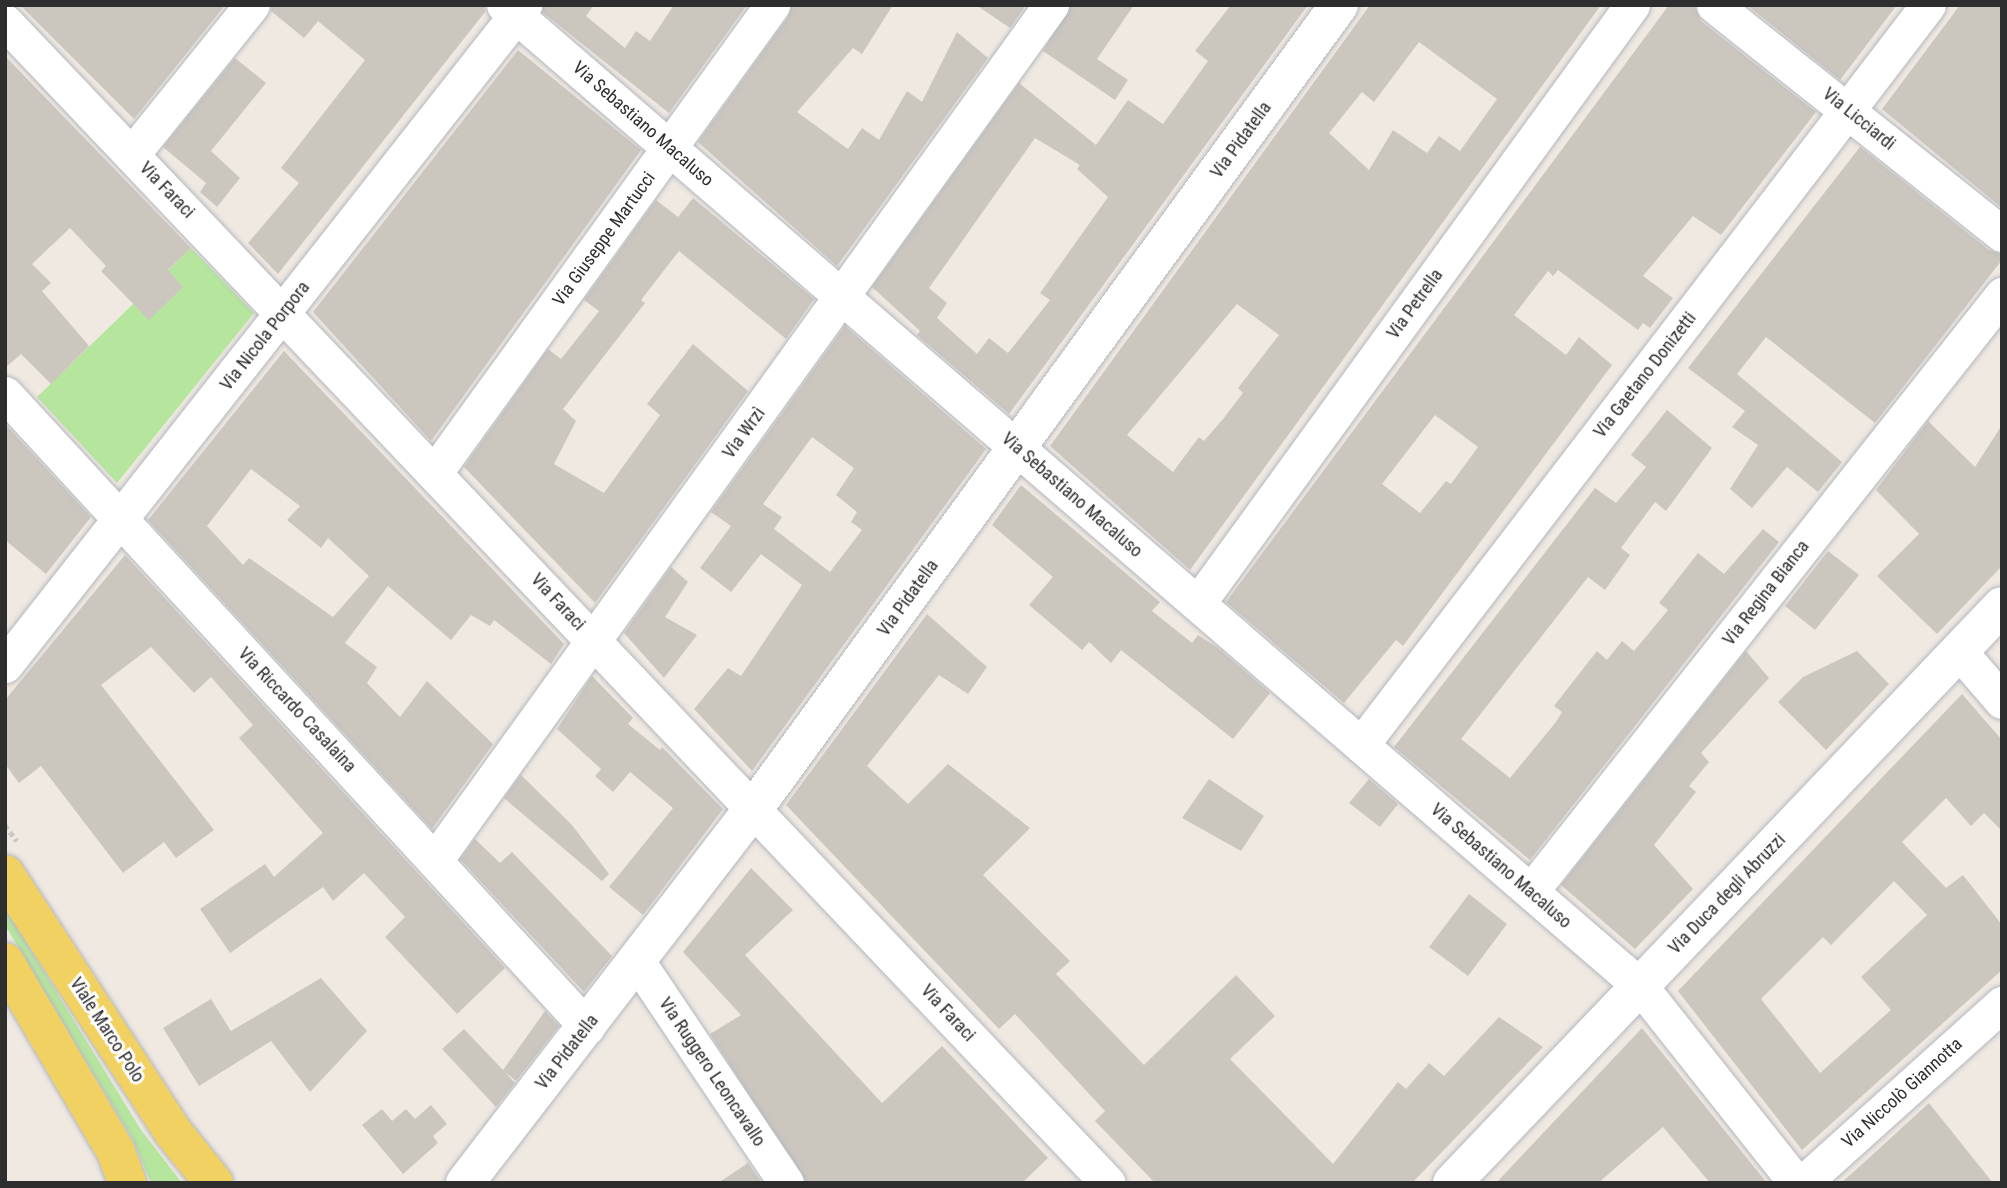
<!DOCTYPE html>
<html>
<head>
<meta charset="utf-8">
<style>
  body { margin:0 }
  #map { position:relative; width:2007px; height:1188px; overflow:hidden; background:#efe9e1; font-family:"Roboto Condensed",sans-serif }
  div>[style] { position:absolute }
  [style*='--x'] { left:calc(var(--x)*1px); top:calc(var(--y)*1px); width:calc(var(--w)*1px); rotate:calc(var(--a)*1deg) }
  .green>* { inset:0; background:#b6e59e }
  .building>* { inset:0; background:#cbc7bf }
  .path>* { height:4.5px; margin-top:-2.25px; transform-origin:0; background:repeating-linear-gradient(90deg,#c9c9c9 0 5px,transparent 0 8.5px) }
  .roads { filter:drop-shadow(0 0 2px #b4b7c1) drop-shadow(0 0 2px #b4b7c1) }
  .minor>* { height:35px; margin:-17.5px; padding:0 17.5px; transform-origin:17.5px; border-radius:17.5px; background:#fff }
  .tertiary>* { height:38px; margin:-19px; padding:0 19px; transform-origin:19px; border-radius:19px; background:#fff }
  .secondary>* { height:38px; margin:-19px; padding:0 19px; transform-origin:19px; border-radius:19px; background:#fff }
  .primary>* { height:38px; margin:-19px; padding:0 19px; transform-origin:19px; border-radius:19px; background:#f2d163 }
  span { translate:-50% -50%; white-space:nowrap; text-align:center; line-height:1.15; -webkit-text-stroke:6px #fff; paint-order:stroke }
  .street-label { font-size:18px; color:#2e2e2e }
  .frame { position:absolute; inset:0; border:7px solid #2e2e2e; pointer-events:none }
</style>
</head>
<body>
<div id="map">
  <div class="green">
    <div style="clip-path:polygon(191px 248px,254px 313px,117px 483px,37px 397px)"></div>
    <div style="clip-path:polygon(5px 908px,141px 1130px,182px 1183px,151px 1183px,133px 1140px,5px 925px)"></div>
  </div>
  <div class="building">
    <div style="clip-path:polygon(20px 5px,225px 5px,134px 119px)"></div>
    <div style="clip-path:polygon(272px 5px,484px 5px,485px 12px,278px 274px,248px 243px,299px 183px,281px 168px,365px 60px,318px 21px,304px 38px,271px 11px)"></div>
    <div style="clip-path:polygon(544px 5px,594px 5px,586px 16px,625px 48px,636px 31px,650px 41px,674px 5px,747px 5px,669px 113px,551px 19px,542px 12px)"></div>
    <div style="clip-path:polygon(792px 5px,893px 5px,862px 54px,853px 48px,797px 112px,848px 149px,862px 128px,879px 140px,907px 91px,922px 102px,957px 32px,988px 58px,837px 266px,698px 142px,788px 17px)"></div>
    <div style="clip-path:polygon(976px 5px,1026px 5px,1010px 28px)"></div>
    <div style="clip-path:polygon(1071px 5px,1134px 5px,1097px 59px,1128px 80px,1115px 100px,1043px 51px)"></div>
    <div style="clip-path:polygon(evenodd,1231px 5px,1308px 5px,1009px 414px,917px 335px,920px 331px,872px 287px,1019px 83px,1096px 145px,1128px 100px,1163px 124px,1208px 61px,1195px 51px,1231px 5px,1035px 138px,1080px 165px,1077px 169px,1108px 197px,1040px 293px,1050px 300px,1008px 353px,989px 338px,977px 354px,937px 318px,947px 303px,929px 288px,1035px 138px)"></div>
    <div style="clip-path:polygon(evenodd,1370px 5px,1601px 5px,1190px 570px,1050px 446px,1370px 5px,1419px 42px,1497px 99px,1460px 151px,1439px 136px,1427px 153px,1393px 130px,1369px 170px,1329px 133px,1362px 92px,1374px 102px,1419px 42px,1370px 5px,1237px 304px,1279px 335px,1238px 388px,1243px 393px,1223px 419px,1204px 441px,1199px 437px,1173px 472px,1127px 435px,1237px 304px)"></div>
    <div style="clip-path:polygon(evenodd,1669px 5px,1694px 5px,1701px 21px,1816px 112px,1721px 235px,1693px 216px,1643px 276px,1673px 298px,1650px 328px,1643px 323px,1638px 330px,1558px 270px,1553px 276px,1548px 271px,1514px 315px,1566px 355px,1579px 337px,1612px 365px,1403px 646px,1396px 640px,1344px 703px,1226px 602px,1669px 5px,1435px 415px,1478px 447px,1451px 484px,1446px 481px,1420px 513px,1382px 484px,1435px 415px)"></div>
    <div style="clip-path:polygon(1747px 5px,1897px 5px,1840px 80px)"></div>
    <div style="clip-path:polygon(1960px 5px,2002px 5px,2002px 208px,1882px 109px)"></div>
    <div style="clip-path:polygon(518px 50px,641px 150px,431px 441px,313px 312px)"></div>
    <div style="clip-path:polygon(5px 56px,191px 248px,168px 270px,183px 287px,149px 320px,101px 271px,106px 266px,70px 228px,32px 264px,51px 283px,42px 291px,89px 346px,51px 384px,21px 354px,5px 368px)"></div>
    <div style="clip-path:polygon(235px 58px,266px 83px,211px 151px,240px 178px,217px 207px,200px 192px,206px 183px,163px 147px)"></div>
    <div style="clip-path:polygon(1860px 147px,1989px 250px,2002px 254px,2002px 260px,1875px 423px,1766px 337px,1737px 374px,1842px 462px,1818px 492px,1787px 467px,1752px 508px,1730px 489px,1758px 445px,1732px 427px,1745px 411px,1688px 368px)"></div>
    <div style="clip-path:polygon(693px 198px,814px 299px,786px 339px,679px 251px,641px 300px,645px 303px,563px 409px,576px 421px,554px 464px,604px 493px,660px 415px,647px 404px,693px 344px,748px 391px,595px 603px,464px 467px,548px 349px,561px 359px,599px 311px,584px 300px,656px 200px,678px 217px)"></div>
    <div style="clip-path:polygon(evenodd,845px 326px,986px 449px,752px 771px,694px 709px,728px 668px,741px 676px,802px 585px,761px 554px,731px 592px,700px 568px,731px 526px,711px 512px,845px 326px,812px 437px,854px 468px,836px 495px,857px 512px,851px 522px,862px 530px,830px 572px,774px 529px,782px 517px,763px 504px,812px 437px)"></div>
    <div style="clip-path:polygon(evenodd,284px 351px,564px 644px,551px 664px,494px 620px,490px 626px,471px 615px,451px 640px,388px 586px,345px 643px,377px 667px,367px 683px,400px 717px,427px 681px,493px 744px,432px 829px,148px 520px,284px 351px,251px 469px,300px 506px,287px 520px,321px 548px,328px 538px,369px 576px,333px 617px,249px 558px,243px 565px,207px 526px,251px 469px)"></div>
    <div style="clip-path:polygon(1667px 410px,1712px 448px,1666px 511px,1655px 502px,1621px 548px,1630px 555px,1605px 590px,1588px 577px,1461px 739px,1510px 778px,1556px 722px,1562px 712px,1554px 706px,1597px 651px,1607px 660px,1622px 641px,1634px 651px,1668px 610px,1659px 603px,1698px 553px,1724px 574px,1763px 529px,1779px 542px,1530px 860px,1394px 747px,1595px 488px,1616px 503px,1646px 467px,1631px 455px)"></div>
    <div style="clip-path:polygon(1928px 421px,1975px 467px,2002px 425px,2002px 566px,1937px 634px,1877px 576px,1919px 534px,1876px 490px)"></div>
    <div style="clip-path:polygon(5px 424px,91px 517px,46px 574px,5px 540px)"></div>
    <div style="clip-path:polygon(1021px 485px,1160px 602px,1152px 611px,1192px 643px,1198px 635px,1218px 648px,1270px 693px,1233px 739px,1121px 650px,1111px 663px,1089px 642px,1082px 650px,1029px 605px,1053px 577px,992px 525px)"></div>
    <div style="clip-path:polygon(1828px 551px,1859px 575px,1815px 630px,1785px 606px)"></div>
    <div style="clip-path:polygon(125px 555px,505px 968px,457px 1014px,385px 937px,405px 917px,364px 873px,333px 901px,323px 887px,230px 953px,200px 909px,265px 864px,274px 877px,323px 833px,239px 738px,253px 725px,211px 677px,194px 693px,151px 647px,101px 685px,214px 830px,176px 858px,164px 842px,123px 873px,41px 766px,19px 783px,5px 764px,5px 700px)"></div>
    <div style="clip-path:polygon(671px 567px,688px 582px,665px 617px,697px 635px,664px 678px,624px 633px)"></div>
    <div style="clip-path:polygon(927px 614px,987px 667px,968px 694px,939px 675px,867px 766px,908px 804px,948px 764px,1030px 828px,983px 875px,1070px 961px,1056px 974px,1144px 1065px,1236px 975px,1275px 1016px,1230px 1059px,1333px 1164px,1398px 1082px,1406px 1089px,1429px 1063px,1444px 1076px,1499px 1017px,1543px 1047px,1412px 1183px,1155px 1183px,1095px 1121px,1105px 1111px,1015px 1014px,999px 1029px,786px 805px)"></div>
    <div style="clip-path:polygon(1746px 651px,1769px 678px,1701px 753px,1709px 762px,1689px 786px,1696px 792px,1654px 845px,1693px 889px,1635px 949px,1561px 885px)"></div>
    <div style="clip-path:polygon(1857px 651px,1889px 684px,1826px 750px,1778px 702px,1803px 677px)"></div>
    <div style="clip-path:polygon(592px 676px,633px 718px,628px 724px,660px 750px,662px 747px,723px 809px,643px 915px,609px 887px,673px 808px,630px 772px,613px 792px,595px 776px,601px 769px,557px 729px)"></div>
    <div style="clip-path:polygon(evenodd,1962px 694px,2002px 740px,2002px 831px,1984px 813px,1971px 826px,1946px 798px,1902px 842px,1946px 888px,1963px 875px,2002px 925px,2002px 970px,1802px 1150px,1678px 991px,1962px 694px,1894px 881px,1927px 915px,1861px 977px,1891px 1010px,1820px 1073px,1761px 999px,1823px 937px,1831px 945px,1894px 881px)"></div>
    <div style="clip-path:polygon(521px 775px,572px 825px,609px 874px,602px 881px,504px 798px)"></div>
    <div style="clip-path:polygon(1209px 779px,1264px 816px,1241px 851px,1182px 818px)"></div>
    <div style="clip-path:polygon(1369px 779px,1398px 804px,1380px 827px,1349px 803px)"></div>
    <div style="clip-path:polygon(475px 839px,500px 863px,512px 852px,612px 956px,584px 992px,460px 859px)"></div>
    <div style="clip-path:polygon(751px 868px,793px 910px,745px 955px,882px 1103px,942px 1046px,1048px 1158px,1022px 1183px,806px 1183px,710px 1034px,741px 1015px,683px 952px)"></div>
    <div style="clip-path:polygon(1469px 894px,1507px 924px,1468px 976px,1429px 947px)"></div>
    <div style="clip-path:polygon(321px 978px,367px 1031px,310px 1092px,271px 1041px,199px 1086px,163px 1028px,211px 999px,231px 1031px)"></div>
    <div style="clip-path:polygon(545px 1011px,559px 1026px,516px 1081px,505px 1072px,515px 1083px,496px 1107px,442px 1049px,464px 1029px,503px 1070px)"></div>
    <div style="clip-path:polygon(1642px 1028px,1767px 1183px,1710px 1183px,1663px 1127px,1598px 1183px,1496px 1183px)"></div>
    <div style="clip-path:polygon(1929px 1103px,1993px 1183px,1841px 1183px,1870px 1157px)"></div>
    <div style="clip-path:polygon(431px 1105px,447px 1124px,433px 1136px,438px 1143px,403px 1174px,362px 1125px,382px 1109px,392px 1121px,406px 1109px,415px 1119px)"></div>
    <div style="clip-path:polygon(748px 1163px,762px 1183px,718px 1183px)"></div>
  </div>
  <div class="path">
    <div style="--x:5;--y:825;--w:20;--a:53"></div>
  </div>
  <div class="roads">
    <div class="minor">
      <div style="--x:504;--y:5;--w:1501;--a:40.81"></div>
      <div style="--x:1640;--y:986;--w:251;--a:51.6"></div>
      <div style="--x:1714;--y:5;--w:368;--a:38.5"></div>
      <div style="--x:5;--y:22;--w:1601;--a:46.47"></div>
      <div style="--x:132;--y:154;--w:191;--a:-51.2"></div>
      <div style="--x:5;--y:394;--w:860;--a:47.4"></div>
      <div style="--x:435;--y:472;--w:576;--a:-54.18"></div>
      <div style="--x:1198;--y:603;--w:739;--a:-54.03"></div>
      <div style="--x:1959;--y:651;--w:66;--a:49.3"></div>
      <div style="--x:5;--y:665;--w:840;--a:-51.82"></div>
      <div style="--x:1361;--y:745;--w:932;--a:-52.54"></div>
      <div style="--x:435;--y:860;--w:1054;--a:-54.23"></div>
      <div style="--x:1531;--y:891;--w:760;--a:-51.68"></div>
      <div style="--x:637;--y:961;--w:267;--a:56.1"></div>
      <div style="--x:1803;--y:1183;--w:268;--a:-42"></div>
    </div>
    <div class="tertiary">
      <div style="--x:465;--y:1183;--w:475;--a:-52.4"></div>
      <div style="--x:755;--y:807;--w:992;--a:-53.94"></div>
    </div>
    <div class="secondary">
      <div style="--x:1452;--y:1183;--w:797;--a:-46.37"></div>
    </div>
    <div class="primary">
      <div style="--x:5;--y:874;--w:308;--a:56.9"></div>
      <div style="--x:173;--y:1132;--w:65;--a:51.2"></div>
      <div style="--x:5;--y:962;--w:220;--a:59.7"></div>
      <div style="--x:116;--y:1152;--w:33;--a:70"></div>
    </div>
  </div>
  <div class="street-label">
    <span style="left:1859px;top:119px;rotate:39deg">Via Licciardi</span>
    <span style="left:643px;top:124px;rotate:41deg">Via Sebastiano Macaluso</span>
    <span style="left:1241px;top:140px;rotate:-54deg">Via Pidatella</span>
    <span style="left:167px;top:190px;rotate:46deg">Via Faraci</span>
    <span style="left:604px;top:239px;rotate:-54deg">Via Giuseppe Martucci</span>
    <span style="left:1415px;top:304px;rotate:-54deg">Via Petrella</span>
    <span style="left:265px;top:336px;rotate:-52deg">Via Nicola Porpora</span>
    <span style="left:1645px;top:375px;rotate:-52deg">Via Gaetano Donizetti</span>
    <span style="left:744px;top:433px;rotate:-54deg">Via Wrzì</span>
    <span style="left:1072px;top:495px;rotate:41deg">Via Sebastiano Macaluso</span>
    <span style="left:1766px;top:593px;rotate:-52deg">Via Regina Bianca</span>
    <span style="left:908px;top:598px;rotate:-54deg">Via Pidatella</span>
    <span style="left:558px;top:602px;rotate:47deg">Via Faraci</span>
    <span style="left:297px;top:710px;rotate:47deg">Via Riccardo Casalaina</span>
    <span style="left:1501px;top:866px;rotate:41deg">Via Sebastiano Macaluso</span>
    <span style="left:1727px;top:894px;rotate:-46deg">Via Duca degli Abruzzi</span>
    <span style="left:948px;top:1013px;rotate:47deg">Via Faraci</span>
    <span style="left:107px;top:1030px;rotate:57deg">Viale Marco Polo</span>
    <span style="left:567px;top:1052px;rotate:-52deg">Via Pidatella</span>
    <span style="left:712px;top:1072px;rotate:56deg">Via Ruggero Leoncavallo</span>
    <span style="left:1902px;top:1093px;rotate:-42deg">Via Niccolò Giannotta</span>
  </div>
  <div class="frame"></div>
</div>
</body>
</html>
